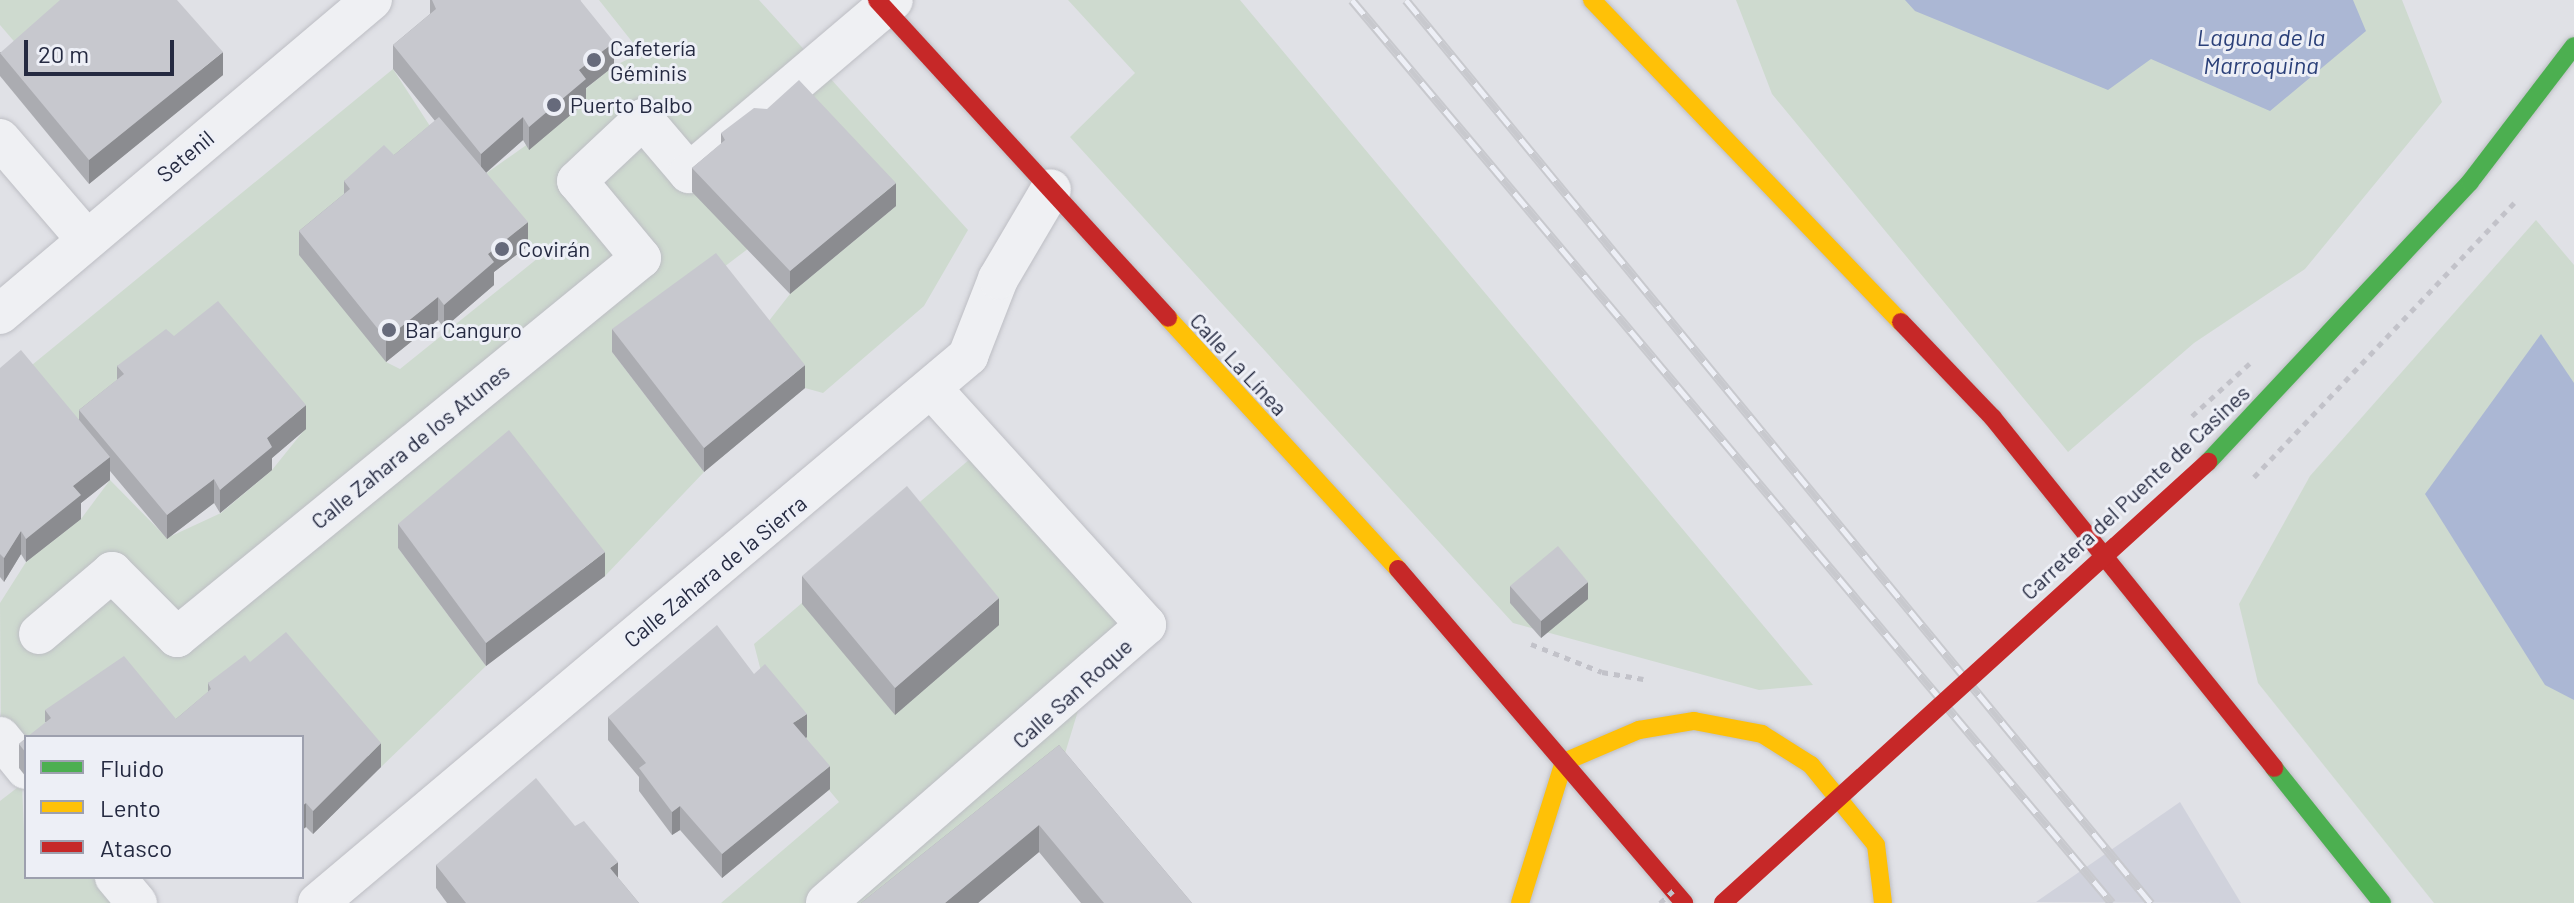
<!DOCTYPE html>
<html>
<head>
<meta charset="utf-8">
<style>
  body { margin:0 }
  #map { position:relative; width:2574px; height:903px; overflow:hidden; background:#e0e1e6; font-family:Barlow,sans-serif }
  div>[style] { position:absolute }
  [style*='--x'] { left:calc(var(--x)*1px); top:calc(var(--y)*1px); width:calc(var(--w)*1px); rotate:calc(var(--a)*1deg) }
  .built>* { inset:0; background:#d0d2dc }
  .green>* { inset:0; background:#cedacf }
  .water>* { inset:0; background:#abb7d4 }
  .path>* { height:5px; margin-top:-2.5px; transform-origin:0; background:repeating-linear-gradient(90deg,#c2c2c9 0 6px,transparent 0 12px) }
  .roads { filter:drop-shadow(0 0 2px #bdbec4) drop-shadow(0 0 2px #bdbec4) }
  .street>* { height:40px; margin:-20px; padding:0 20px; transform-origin:20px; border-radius:20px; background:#eff0f3 }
  .fast>* { height:18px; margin:-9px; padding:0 9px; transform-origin:9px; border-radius:9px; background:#4caf50 }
  .slow>* { height:18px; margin:-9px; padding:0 9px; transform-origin:9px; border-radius:9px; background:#ffc107 }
  .jam>* { height:18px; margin:-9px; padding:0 9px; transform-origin:9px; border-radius:9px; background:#c62828 }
  .rail>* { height:9px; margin-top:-4.5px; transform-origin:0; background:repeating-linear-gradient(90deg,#edeff6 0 18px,#c8c9ce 0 36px); box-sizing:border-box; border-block:2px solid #c8c9ce }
  .path-bridge>* { height:5px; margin-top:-2.5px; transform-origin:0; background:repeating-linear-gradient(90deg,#c2c2c9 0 6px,transparent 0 12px) }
  .jam-bridge>* { height:18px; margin:-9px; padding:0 9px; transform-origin:9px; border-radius:9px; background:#c62828 }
  .wall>* { inset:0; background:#abacb1 }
  .shaded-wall>* { inset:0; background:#8b8c90 }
  .building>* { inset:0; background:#c7c8ce }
  .dots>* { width:22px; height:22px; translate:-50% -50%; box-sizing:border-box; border:4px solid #edeff6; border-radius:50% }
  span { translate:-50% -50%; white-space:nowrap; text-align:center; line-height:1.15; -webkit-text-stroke:6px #edeff6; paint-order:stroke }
  .poi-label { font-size:22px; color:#252a41 }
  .left { translate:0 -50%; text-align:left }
  .street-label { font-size:22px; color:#252a41 }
  .water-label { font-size:24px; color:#2b4079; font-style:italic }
  .legend { position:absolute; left:24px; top:735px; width:280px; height:144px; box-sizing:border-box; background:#edeff6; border:2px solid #9da0ae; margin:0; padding:10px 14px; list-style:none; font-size:24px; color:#252a41 }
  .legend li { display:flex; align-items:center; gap:16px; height:40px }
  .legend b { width:40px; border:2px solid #9da0ae }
  .scale { position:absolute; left:24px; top:40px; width:150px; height:36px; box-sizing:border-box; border:4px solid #252a41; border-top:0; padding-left:10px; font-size:24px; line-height:28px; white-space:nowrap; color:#252a41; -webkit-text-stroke:6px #edeff6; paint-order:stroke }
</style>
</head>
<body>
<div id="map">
  <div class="built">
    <div style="clip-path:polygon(2180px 802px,2241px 903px,2036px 902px)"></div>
  </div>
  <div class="green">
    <div style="clip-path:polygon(0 0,88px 0,25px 54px,0 25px)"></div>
    <div style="clip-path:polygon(599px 0,759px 0,968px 230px,924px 306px,823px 393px,805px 388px,761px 331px,790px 294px,896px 206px,749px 248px,612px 352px,704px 472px,605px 576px,509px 453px,398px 548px,486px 666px,381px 767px,286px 655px,181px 737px,45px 733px,1px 742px,0 603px,26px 562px,81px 519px,110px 480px,167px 538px,221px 513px,272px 470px,305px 429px,79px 434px,21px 374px,393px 69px,439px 140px,386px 362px,400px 369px,538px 258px,481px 177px,586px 103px,579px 94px,614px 66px,641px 53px)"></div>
    <div style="clip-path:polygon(1068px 0,1240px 0,1813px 685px,1759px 690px,1513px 623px,1070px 137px,1135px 73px)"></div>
    <div style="clip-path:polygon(1736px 0,2402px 0,2442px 102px,2305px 269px,2194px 343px,2068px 452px,1772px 94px)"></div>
    <div style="clip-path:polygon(2536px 220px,2574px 265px,2574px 903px,2434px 903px,2258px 683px,2239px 604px,2310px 476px)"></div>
    <div style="clip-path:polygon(984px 447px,1146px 625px,1085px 688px,1059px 773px,896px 903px,721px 903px,839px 802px,793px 747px,807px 737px,765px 687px,754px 644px)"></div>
    <div style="clip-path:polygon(22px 784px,26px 877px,107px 877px,128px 903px,0 903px,0 801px)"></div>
  </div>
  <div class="water">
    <div style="clip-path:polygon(1905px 0,2353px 0,2366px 31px,2270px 111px,2151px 59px,2108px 90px,1915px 11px)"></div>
    <div style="clip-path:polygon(2541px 334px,2574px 383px,2574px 700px,2545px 685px,2425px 494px)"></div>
  </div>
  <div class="path">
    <div style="--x:1531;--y:644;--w:76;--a:21.5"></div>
    <div style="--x:1602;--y:672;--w:42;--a:9.7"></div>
  </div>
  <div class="roads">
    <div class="street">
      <div style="--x:0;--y:139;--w:132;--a:49.3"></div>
      <div style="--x:0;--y:314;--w:487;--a:-40.2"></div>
      <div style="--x:39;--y:634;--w:96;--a:-40.3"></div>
      <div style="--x:112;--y:572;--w:92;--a:45"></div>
      <div style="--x:177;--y:637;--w:599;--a:-39.24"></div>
      <div style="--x:641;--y:258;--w:100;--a:-129.7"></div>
      <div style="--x:577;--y:181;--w:91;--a:-43.2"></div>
      <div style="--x:643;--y:119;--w:71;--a:49.6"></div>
      <div style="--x:689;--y:173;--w:267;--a:-40.3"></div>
      <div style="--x:0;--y:737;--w:41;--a:50.9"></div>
      <div style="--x:115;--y:877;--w:34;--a:50"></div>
      <div style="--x:318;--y:903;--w:850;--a:-40.08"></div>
      <div style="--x:968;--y:356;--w:83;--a:-68.7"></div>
      <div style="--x:998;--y:279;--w:104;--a:-59.5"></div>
      <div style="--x:826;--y:903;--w:424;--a:-41"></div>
      <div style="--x:1146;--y:625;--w:317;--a:-132.2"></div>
    </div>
    <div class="fast">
      <div style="--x:2208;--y:462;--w:383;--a:-46.9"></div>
      <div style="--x:2470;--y:182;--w:171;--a:-52.6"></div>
      <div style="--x:2274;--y:768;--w:173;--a:51.3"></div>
    </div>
    <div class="slow">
      <div style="--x:1592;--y:0;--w:446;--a:46.2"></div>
      <div style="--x:1168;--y:318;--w:340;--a:47.5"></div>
      <div style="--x:1564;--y:762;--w:82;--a:-23.1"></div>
      <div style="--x:1639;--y:730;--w:56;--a:-9.3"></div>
      <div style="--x:1694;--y:721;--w:69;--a:10.8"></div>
      <div style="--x:1762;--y:734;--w:58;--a:32.3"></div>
      <div style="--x:1811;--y:765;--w:103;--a:50.9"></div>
      <div style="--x:1876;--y:845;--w:58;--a:83.1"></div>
      <div style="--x:1520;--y:903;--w:148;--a:-72.7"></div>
    </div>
    <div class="jam">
      <div style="--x:877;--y:0;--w:431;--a:47.5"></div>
      <div style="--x:1901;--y:322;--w:133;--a:46.2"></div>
      <div style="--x:1993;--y:418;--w:449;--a:51.2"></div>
      <div style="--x:1398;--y:569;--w:440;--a:49.4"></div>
    </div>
  </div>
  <div class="rail">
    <div style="--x:1352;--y:0;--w:1180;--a:49.91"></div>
    <div style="--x:1406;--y:0;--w:1171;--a:50.48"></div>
  </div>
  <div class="path-bridge">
    <div style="--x:2192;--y:416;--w:79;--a:-42.4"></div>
    <div style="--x:2254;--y:477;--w:378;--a:-46.5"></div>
    <div style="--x:1660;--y:903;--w:23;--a:-43"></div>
  </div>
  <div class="jam-bridge">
    <div style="--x:1723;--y:903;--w:656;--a:-42.28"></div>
  </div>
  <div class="wall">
    <div style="clip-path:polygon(430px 0,580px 0,614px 66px,586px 88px,586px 102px,529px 150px,523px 140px,486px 173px,528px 246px,494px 272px,494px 285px,444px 328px,438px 320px,386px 362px,299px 255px,299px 231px,344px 194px,344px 181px,394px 155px,435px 121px,393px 69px,393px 45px,430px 14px)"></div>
    <div style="clip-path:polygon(0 52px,223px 75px,89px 184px,0 76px)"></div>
    <div style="clip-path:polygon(721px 133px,896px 206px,790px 294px,692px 192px,692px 168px,721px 144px)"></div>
    <div style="clip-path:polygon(612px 329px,805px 388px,704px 472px,612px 352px)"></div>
    <div style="clip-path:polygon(174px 336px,306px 429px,272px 458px,272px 470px,220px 513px,214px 503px,167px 539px,110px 471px,110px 480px,81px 503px,81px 519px,26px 562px,21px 554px,4px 582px,0 577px,0 368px,79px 420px,79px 410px,117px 380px,117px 366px)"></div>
    <div style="clip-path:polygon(398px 524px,605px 576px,486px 666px,398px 548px)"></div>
    <div style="clip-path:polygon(802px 576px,999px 625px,895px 715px,802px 604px)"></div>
    <div style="clip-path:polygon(1510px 586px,1588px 599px,1541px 638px,1510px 603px)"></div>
    <div style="clip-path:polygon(250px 662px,381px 767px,313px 834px,306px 827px,302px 830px,302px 737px,45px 722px,45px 710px,176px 719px,208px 692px,208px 683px)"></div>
    <div style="clip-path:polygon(754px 674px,807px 737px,806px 738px,830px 789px,722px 878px,680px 830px,672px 835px,639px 791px,639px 777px,608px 740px,608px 717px)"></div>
    <div style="clip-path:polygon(26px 738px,26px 777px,19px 768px,19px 744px)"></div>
    <div style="clip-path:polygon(1059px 745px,1192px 903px,1081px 903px,1039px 852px,978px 903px,861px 903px)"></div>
    <div style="clip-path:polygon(575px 826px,639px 903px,447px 903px,436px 888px,436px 865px)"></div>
  </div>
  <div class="shaded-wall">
    <div style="clip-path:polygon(614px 42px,614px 66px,586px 88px,586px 102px,529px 150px,529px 127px,579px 70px)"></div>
    <div style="clip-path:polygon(223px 52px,223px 75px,89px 184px,89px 160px)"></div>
    <div style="clip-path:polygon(523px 117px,523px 140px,481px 177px,481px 154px)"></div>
    <div style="clip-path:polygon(896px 183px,896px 206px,790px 294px,790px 271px)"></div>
    <div style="clip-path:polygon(528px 222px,528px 246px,494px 272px,494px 285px,444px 328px,444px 305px,488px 254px)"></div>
    <div style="clip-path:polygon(438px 297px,438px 320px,386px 362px,386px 339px)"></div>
    <div style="clip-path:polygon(805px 365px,805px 388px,704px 472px,704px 448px)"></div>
    <div style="clip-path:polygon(306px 405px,306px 429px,272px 458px,272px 470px,220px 513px,220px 490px,267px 438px)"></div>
    <div style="clip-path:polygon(110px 457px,110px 480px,81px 503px,81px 519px,26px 562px,26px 539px,73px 486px)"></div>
    <div style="clip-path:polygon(214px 479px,214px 503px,167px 539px,167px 515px)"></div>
    <div style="clip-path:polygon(21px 531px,21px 554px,4px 582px,4px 558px)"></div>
    <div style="clip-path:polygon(605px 552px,605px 576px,486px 666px,486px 643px)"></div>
    <div style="clip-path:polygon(1588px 582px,1588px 599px,1541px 638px,1541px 621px)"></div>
    <div style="clip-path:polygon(999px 598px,999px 625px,895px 715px,895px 688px)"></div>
    <div style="clip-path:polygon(807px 714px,807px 737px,793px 747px,793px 723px)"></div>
    <div style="clip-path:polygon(381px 743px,381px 767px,313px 834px,313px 811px)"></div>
    <div style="clip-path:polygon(830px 766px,830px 789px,722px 878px,722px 854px)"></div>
    <div style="clip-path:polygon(306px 803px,306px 827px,302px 830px,302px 806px)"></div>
    <div style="clip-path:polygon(680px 806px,680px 830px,672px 835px,672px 812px)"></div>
    <div style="clip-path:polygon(1039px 825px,1039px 852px,978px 903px,945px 903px)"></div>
    <div style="clip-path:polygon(618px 862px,618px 886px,610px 868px)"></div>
  </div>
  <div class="building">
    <div style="clip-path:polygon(60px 0,177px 0,223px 52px,89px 160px,0 53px)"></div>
    <div style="clip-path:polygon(432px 0,580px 0,614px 42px,579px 70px,586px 79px,529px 127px,523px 117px,481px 154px,393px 45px,436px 9px)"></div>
    <div style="clip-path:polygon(799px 80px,896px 183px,790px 271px,692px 168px,725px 140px,721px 133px,754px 108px,767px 109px)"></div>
    <div style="clip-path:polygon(439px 117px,528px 222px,488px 254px,494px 262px,444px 305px,438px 297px,386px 339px,299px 231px,350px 189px,344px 181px,384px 145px,394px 155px)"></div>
    <div style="clip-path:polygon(716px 253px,805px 365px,704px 448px,612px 329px)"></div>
    <div style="clip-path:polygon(218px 301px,306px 405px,267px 438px,272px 447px,220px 490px,214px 479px,167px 515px,79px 410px,124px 374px,117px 366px,166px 329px,174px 336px)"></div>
    <div style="clip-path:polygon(21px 350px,110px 457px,73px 486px,81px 495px,26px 539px,21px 531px,4px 558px,0 554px,0 368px)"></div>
    <div style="clip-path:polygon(509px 430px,605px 552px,486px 643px,398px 524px)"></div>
    <div style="clip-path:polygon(907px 486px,999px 598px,895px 688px,802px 576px)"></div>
    <div style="clip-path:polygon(1558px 546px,1588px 582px,1541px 621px,1510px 586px)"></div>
    <div style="clip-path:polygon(717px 625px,754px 674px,765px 664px,807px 714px,793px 723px,830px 766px,722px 854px,680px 806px,672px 812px,639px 768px,646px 763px,608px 717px)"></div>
    <div style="clip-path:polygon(286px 632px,381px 743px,313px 811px,306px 803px,302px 806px,302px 737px,27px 737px,51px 718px,45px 710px,124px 656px,176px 719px,211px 689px,208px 683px,245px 655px,250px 662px)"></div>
    <div style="clip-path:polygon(26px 738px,26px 753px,19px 744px)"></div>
    <div style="clip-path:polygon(1059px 745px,1192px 903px,1104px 903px,1039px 825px,945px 903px,861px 903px)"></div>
    <div style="clip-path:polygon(536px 778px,575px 826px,584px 821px,618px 862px,610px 868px,639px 903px,466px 903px,436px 865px)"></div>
  </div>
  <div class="dots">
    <div style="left:594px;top:60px;background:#666a7b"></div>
    <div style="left:554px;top:105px;background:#666a7b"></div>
    <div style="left:502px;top:249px;background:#666a7b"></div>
    <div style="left:389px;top:330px;background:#666a7b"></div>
  </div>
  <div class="poi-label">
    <span class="left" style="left:610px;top:60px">Cafetería<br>Géminis</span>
    <span class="left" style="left:570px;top:105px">Puerto Balbo</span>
    <span class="left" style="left:518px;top:249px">Covirán</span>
    <span class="left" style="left:405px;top:330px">Bar Canguro</span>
  </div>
  <div class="street-label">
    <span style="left:185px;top:156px;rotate:-40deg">Setenil</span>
    <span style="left:1239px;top:364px;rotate:47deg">Calle La Línea</span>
    <span style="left:410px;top:446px;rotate:-39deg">Calle Zahara de los Atunes</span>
    <span style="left:2135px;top:492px;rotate:-43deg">Carretera del Puente de Casines</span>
    <span style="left:715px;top:571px;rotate:-39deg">Calle Zahara de la Sierra</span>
    <span style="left:1072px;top:693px;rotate:-42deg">Calle San Roque</span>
  </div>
  <div class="water-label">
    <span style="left:2261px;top:51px">Laguna de la<br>Marroquina</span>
  </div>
  <ul class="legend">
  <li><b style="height:10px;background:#4caf50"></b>Fluido</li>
  <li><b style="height:10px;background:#ffc107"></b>Lento</li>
  <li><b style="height:10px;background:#c62828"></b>Atasco</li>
  </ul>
  <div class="scale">20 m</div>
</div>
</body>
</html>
